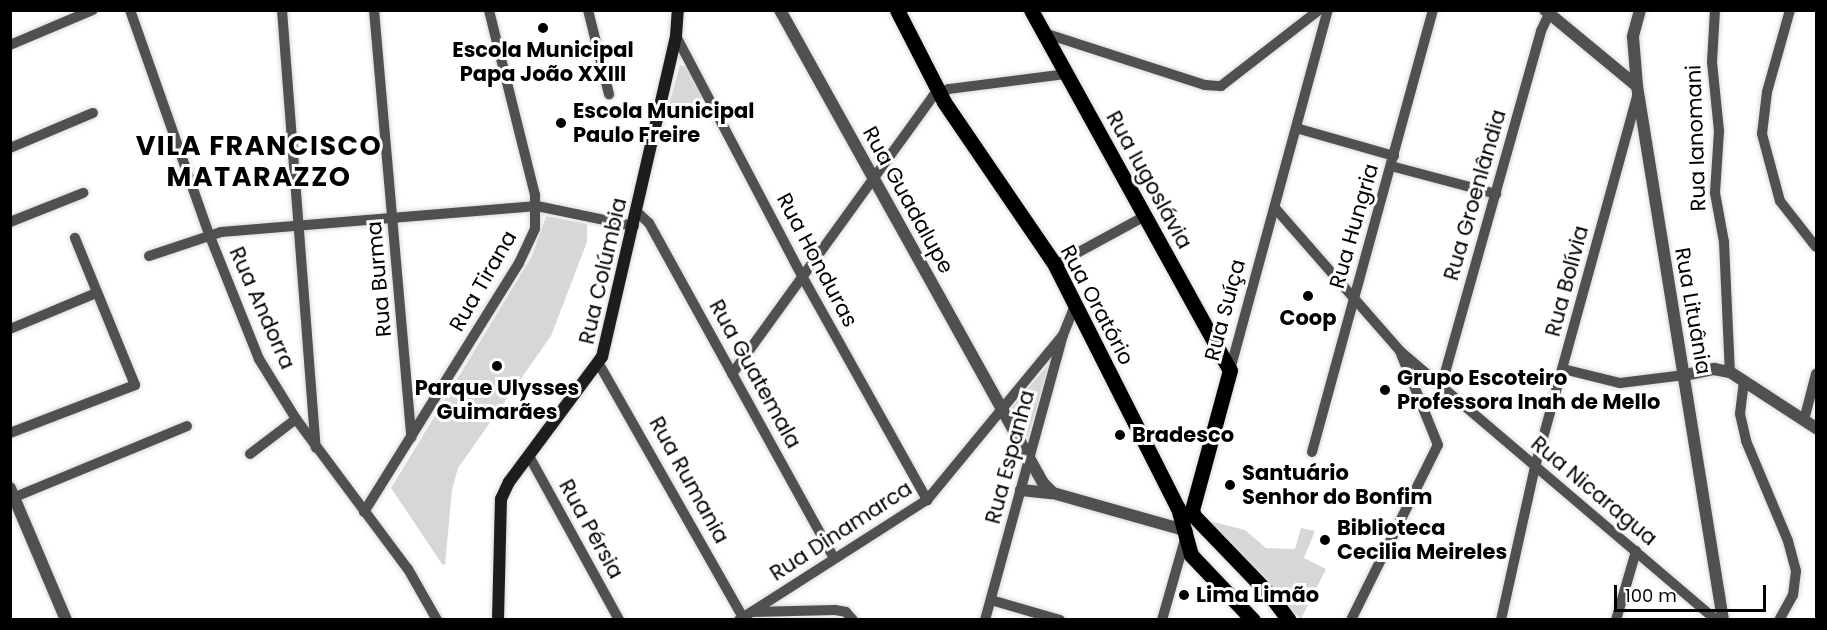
<!DOCTYPE html>
<html>
<head>
<meta charset="utf-8">
<style>
  body { margin:0 }
  #map { position:relative; width:1827px; height:630px; overflow:hidden; background:#fff; font-family:Poppins,sans-serif }
  div>[style] { position:absolute }
  [style*='--x'] { left:calc(var(--x)*1px); top:calc(var(--y)*1px); width:calc(var(--w)*1px); rotate:calc(var(--a)*1deg) }
  .green>* { inset:0; background:#d7d7d7 }
  .roads { filter:drop-shadow(0 0 2px #dbdbdb) drop-shadow(0 0 2px #dbdbdb) }
  .minor>* { height:10px; margin:-5px; padding:0 5px; transform-origin:5px; border-radius:5px; background:#505050 }
  .tertiary>* { height:12px; margin:-6px; padding:0 6px; transform-origin:6px; border-radius:6px; background:#505050 }
  .secondary>* { height:12px; margin:-6px; padding:0 6px; transform-origin:6px; border-radius:6px; background:#1d1d1d }
  .primary>* { height:15px; margin:-7.5px; padding:0 7.5px; transform-origin:7.5px; border-radius:7.5px; background:#000 }
  .dots>* { width:16px; height:16px; translate:-50% -50%; box-sizing:border-box; border:3px solid #fff; border-radius:50% }
  span { translate:-50% -50%; white-space:nowrap; text-align:center; line-height:1.15; -webkit-text-stroke:6px #fff; paint-order:stroke }
  .poi-label { font-size:21px; color:#000; font-weight:700 }
  .left { translate:0 -50%; text-align:left }
  .street-label { font-size:21px; color:#000 }
  .district-label { font-size:27px; color:#000; font-weight:700; letter-spacing:1.5px }
  .frame { position:absolute; inset:0; border:12px solid #000; pointer-events:none }
  .scale { position:absolute; left:1614px; top:585px; width:152px; height:27px; box-sizing:border-box; border:3px solid #000; border-top:0; padding-left:8px; font-size:18px; line-height:21px; white-space:nowrap; color:#000; -webkit-text-stroke:4px #fff; paint-order:stroke }
</style>
</head>
<body>
<div id="map">
  <div class="green">
    <div style="clip-path:polygon(680px 65px,686px 67px,703px 98px,665px 119px)"></div>
    <div style="clip-path:polygon(546px 216px,587px 224px,587px 242px,551px 336px,458px 468px,452px 490px,445px 565px,442px 564px,391px 488px,532px 256px)"></div>
    <div style="clip-path:polygon(1047px 366px,1048px 368px,1028px 438px,1010px 409px)"></div>
    <div style="clip-path:polygon(1202px 519px,1245px 530px,1266px 548px,1295px 549px,1301px 528px,1315px 531px,1304px 558px,1326px 569px,1301px 619px)"></div>
  </div>
  <div class="roads">
    <div class="minor">
      <div style="--x:130;--y:10;--w:238;--a:70.6"></div>
      <div style="--x:209;--y:234;--w:135;--a:68.2"></div>
      <div style="--x:259;--y:359;--w:70;--a:58.3"></div>
      <div style="--x:296;--y:419;--w:187;--a:53.3"></div>
      <div style="--x:408;--y:569;--w:59;--a:60.4"></div>
      <div style="--x:282;--y:10;--w:439;--a:85.6"></div>
      <div style="--x:374;--y:10;--w:429;--a:85"></div>
      <div style="--x:588;--y:10;--w:87;--a:76"></div>
      <div style="--x:1715;--y:10;--w:52;--a:93.3"></div>
      <div style="--x:1712;--y:62;--w:69;--a:84.2"></div>
      <div style="--x:1719;--y:131;--w:62;--a:93.7"></div>
      <div style="--x:1715;--y:193;--w:50;--a:79.6"></div>
      <div style="--x:1724;--y:242;--w:130;--a:87.4"></div>
      <div style="--x:1790;--y:10;--w:85;--a:105.7"></div>
      <div style="--x:1767;--y:92;--w:42;--a:96.8"></div>
      <div style="--x:1762;--y:134;--w:69;--a:75"></div>
      <div style="--x:1780;--y:201;--w:58;--a:52"></div>
      <div style="--x:1044;--y:33;--w:169;--a:17.9"></div>
      <div style="--x:1205;--y:85;--w:16;--a:4"></div>
      <div style="--x:1221;--y:86;--w:124;--a:-37.8"></div>
      <div style="--x:676;--y:36;--w:271;--a:62.3"></div>
      <div style="--x:802;--y:276;--w:257;--a:60.8"></div>
      <div style="--x:10;--y:45;--w:90;--a:-22.9"></div>
      <div style="--x:1296;--y:128;--w:102;--a:15.9"></div>
      <div style="--x:10;--y:148;--w:90;--a:-22.9"></div>
      <div style="--x:1391;--y:166;--w:109;--a:14.9"></div>
      <div style="--x:1275;--y:208;--w:190;--a:48.8"></div>
      <div style="--x:1400;--y:351;--w:415;--a:40.4"></div>
      <div style="--x:637;--y:212;--w:16;--a:43"></div>
      <div style="--x:649;--y:223;--w:383;--a:61.1"></div>
      <div style="--x:10;--y:222;--w:79;--a:-21.7"></div>
      <div style="--x:149;--y:256;--w:76;--a:-18.4"></div>
      <div style="--x:221;--y:232;--w:317;--a:-4.7"></div>
      <div style="--x:537;--y:206;--w:99;--a:11.7"></div>
      <div style="--x:1055;--y:265;--w:102;--a:-28.6"></div>
      <div style="--x:10;--y:329;--w:93;--a:-22.7"></div>
      <div style="--x:599;--y:364;--w:291;--a:60.4"></div>
      <div style="--x:1563;--y:369;--w:59;--a:13.8"></div>
      <div style="--x:1620;--y:383;--w:65;--a:-7"></div>
      <div style="--x:1230;--y:370;--w:373;--a:-74.8"></div>
      <div style="--x:732;--y:374;--w:343;--a:-54.1"></div>
      <div style="--x:933;--y:96;--w:17;--a:-24"></div>
      <div style="--x:949;--y:89;--w:118;--a:-7.3"></div>
      <div style="--x:1744;--y:381;--w:33;--a:97"></div>
      <div style="--x:1740;--y:414;--w:28;--a:77"></div>
      <div style="--x:1746;--y:441;--w:108;--a:67.2"></div>
      <div style="--x:1788;--y:541;--w:31;--a:75"></div>
      <div style="--x:1796;--y:571;--w:24;--a:97"></div>
      <div style="--x:1793;--y:595;--w:29;--a:119"></div>
      <div style="--x:1441;--y:387;--w:370;--a:-74.3"></div>
      <div style="--x:1541;--y:31;--w:19;--a:-65"></div>
      <div style="--x:1804;--y:420;--w:48;--a:-75.4"></div>
      <div style="--x:10;--y:433;--w:134;--a:-21"></div>
      <div style="--x:135;--y:385;--w:159;--a:-112.2"></div>
      <div style="--x:1312;--y:452;--w:458;--a:-74.7"></div>
      <div style="--x:250;--y:454;--w:58;--a:-37.3"></div>
      <div style="--x:529;--y:456;--w:187;--a:61.2"></div>
      <div style="--x:15;--y:497;--w:186;--a:-22.4"></div>
      <div style="--x:364;--y:512;--w:293;--a:-58.1"></div>
      <div style="--x:519;--y:263;--w:38;--a:-65"></div>
      <div style="--x:535;--y:228;--w:33;--a:-90"></div>
      <div style="--x:535;--y:195;--w:191;--a:-104"></div>
      <div style="--x:991;--y:600;--w:72;--a:16.2"></div>
      <div style="--x:752;--y:612;--w:83;--a:-1.4"></div>
      <div style="--x:835;--y:610;--w:11;--a:10"></div>
      <div style="--x:846;--y:612;--w:11;--a:49"></div>
      <div style="--x:739;--y:620;--w:223;--a:-32.6"></div>
      <div style="--x:927;--y:500;--w:214;--a:-50.5"></div>
      <div style="--x:985;--y:620;--w:295;--a:-74.7"></div>
      <div style="--x:1063;--y:335;--w:32;--a:-68"></div>
      <div style="--x:1162;--y:620;--w:87;--a:-74.1"></div>
      <div style="--x:1351;--y:620;--w:195;--a:-63.6"></div>
      <div style="--x:1438;--y:445;--w:98;--a:-112.1"></div>
      <div style="--x:1501;--y:620;--w:157;--a:-77.5"></div>
      <div style="--x:1535;--y:467;--w:387;--a:-74.6"></div>
      <div style="--x:1616;--y:620;--w:72;--a:-73.8"></div>
    </div>
    <div class="tertiary">
      <div style="--x:780;--y:10;--w:541;--a:60.92"></div>
      <div style="--x:1043;--y:483;--w:14;--a:45"></div>
      <div style="--x:1053;--y:493;--w:139;--a:15.8"></div>
      <div style="--x:1545;--y:10;--w:119;--a:39.6"></div>
      <div style="--x:1640;--y:10;--w:28;--a:105"></div>
      <div style="--x:1633;--y:37;--w:49;--a:85.3"></div>
      <div style="--x:1637;--y:86;--w:541;--a:80.85"></div>
      <div style="--x:1685;--y:375;--w:30;--a:-12"></div>
      <div style="--x:1714;--y:369;--w:16;--a:11"></div>
      <div style="--x:1730;--y:372;--w:103;--a:33.1"></div>
      <div style="--x:10;--y:488;--w:143;--a:67"></div>
      <div style="--x:1021;--y:490;--w:31;--a:6"></div>
    </div>
    <div class="secondary">
      <div style="--x:498;--y:620;--w:121;--a:-88.6"></div>
      <div style="--x:501;--y:499;--w:19;--a:-65"></div>
      <div style="--x:509;--y:482;--w:156;--a:-53.4"></div>
      <div style="--x:602;--y:357;--w:329;--a:-77"></div>
      <div style="--x:676;--y:36;--w:26;--a:-86"></div>
    </div>
    <div class="primary">
      <div style="--x:897;--y:10;--w:103;--a:62.9"></div>
      <div style="--x:944;--y:102;--w:197;--a:55.7"></div>
      <div style="--x:1055;--y:265;--w:272;--a:63.2"></div>
      <div style="--x:1178;--y:508;--w:49;--a:74.5"></div>
      <div style="--x:1191;--y:555;--w:90;--a:46.4"></div>
      <div style="--x:1031;--y:10;--w:411;--a:61.1"></div>
      <div style="--x:1230;--y:370;--w:145;--a:105.2"></div>
      <div style="--x:1192;--y:510;--w:6;--a:72"></div>
      <div style="--x:1194;--y:516;--w:110;--a:46.1"></div>
      <div style="--x:1270;--y:595;--w:31;--a:53"></div>
    </div>
  </div>
  <div class="dots">
    <div style="left:543px;top:28px;background:#000"></div>
    <div style="left:561px;top:123px;background:#000"></div>
    <div style="left:1308px;top:296px;background:#000"></div>
    <div style="left:497px;top:366px;background:#000"></div>
    <div style="left:1385px;top:390px;background:#000"></div>
    <div style="left:1120px;top:435px;background:#000"></div>
    <div style="left:1230px;top:485px;background:#000"></div>
    <div style="left:1325px;top:540px;background:#000"></div>
    <div style="left:1184px;top:595px;background:#000"></div>
  </div>
  <div class="poi-label">
    <span style="left:543px;top:62px">Escola Municipal<br>Papa João XXIII</span>
    <span class="left" style="left:573px;top:123px">Escola Municipal<br>Paulo Freire</span>
    <span style="left:1308px;top:318px">Coop</span>
    <span class="left" style="left:1397px;top:390px">Grupo Escoteiro<br>Professora Inah de Mello</span>
    <span style="left:497px;top:400px">Parque Ulysses<br>Guimarães</span>
    <span class="left" style="left:1132px;top:435px">Bradesco</span>
    <span class="left" style="left:1242px;top:485px">Santuário<br>Senhor do Bonfim</span>
    <span class="left" style="left:1337px;top:540px">Biblioteca<br>Cecilia Meireles</span>
    <span class="left" style="left:1196px;top:595px">Lima Limão</span>
  </div>
  <div class="street-label">
    <span style="left:1696px;top:138px;rotate:-92deg">Rua Ianomani</span>
    <span style="left:1149px;top:180px;rotate:61deg">Rua Iugoslávia</span>
    <span style="left:1475px;top:195px;rotate:-74deg">Rua Groenlândia</span>
    <span style="left:908px;top:200px;rotate:61deg">Rua Guadalupe</span>
    <span style="left:1354px;top:226px;rotate:-74deg">Rua Hungria</span>
    <span style="left:817px;top:260px;rotate:62deg">Rua Honduras</span>
    <span style="left:603px;top:271px;rotate:-77deg">Rua Colúmbia</span>
    <span style="left:379px;top:279px;rotate:-95deg">Rua Burma</span>
    <span style="left:483px;top:281px;rotate:-60deg">Rua Tirana</span>
    <span style="left:1567px;top:281px;rotate:-75deg">Rua Bolívia</span>
    <span style="left:1097px;top:305px;rotate:62deg">Rua Oratório</span>
    <span style="left:262px;top:308px;rotate:66deg">Rua Andorra</span>
    <span style="left:1225px;top:310px;rotate:-75deg">Rua Suíça</span>
    <span style="left:1693px;top:311px;rotate:80deg">Rua Lituânia</span>
    <span style="left:755px;top:374px;rotate:61deg">Rua Guatemala</span>
    <span style="left:1010px;top:457px;rotate:-75deg">Rua Espanha</span>
    <span style="left:689px;top:480px;rotate:61deg">Rua Rumania</span>
    <span style="left:1594px;top:491px;rotate:40deg">Rua Nicaragua</span>
    <span style="left:591px;top:529px;rotate:61deg">Rua Pérsia</span>
    <span style="left:841px;top:531px;rotate:-33deg">Rua Dinamarca</span>
  </div>
  <div class="district-label">
    <span style="left:259px;top:161px">VILA FRANCISCO<br>MATARAZZO</span>
  </div>
  <div class="frame"></div>
  <div class="scale">100 m</div>
</div>
</body>
</html>
